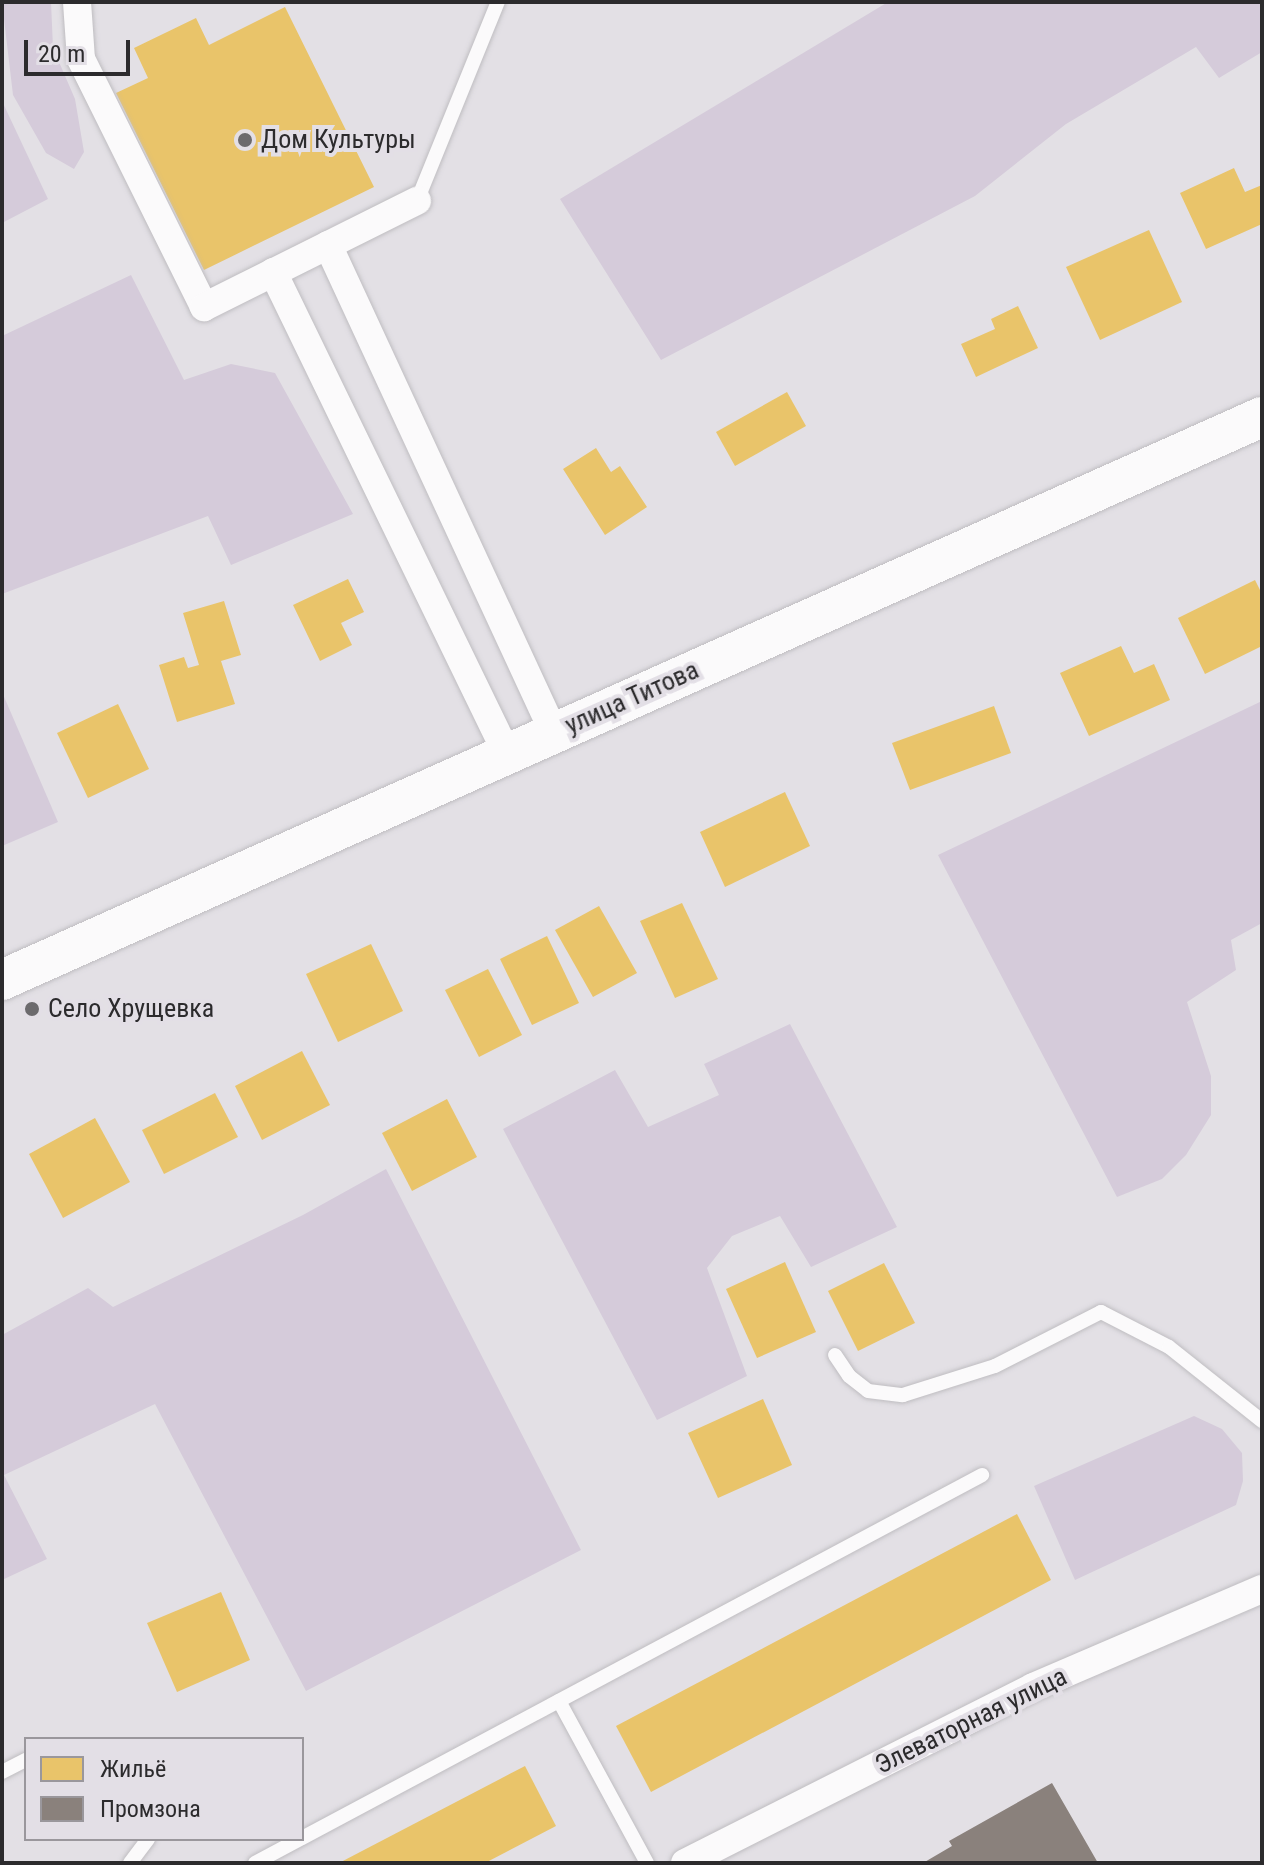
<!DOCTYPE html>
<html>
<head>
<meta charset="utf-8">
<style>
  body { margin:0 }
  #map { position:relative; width:1264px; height:1865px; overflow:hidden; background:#e3e0e5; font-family:"Roboto Condensed",sans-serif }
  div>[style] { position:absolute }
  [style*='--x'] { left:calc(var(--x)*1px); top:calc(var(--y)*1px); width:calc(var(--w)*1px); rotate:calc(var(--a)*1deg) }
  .green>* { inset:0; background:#d5cbda }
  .homes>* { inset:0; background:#e9c46a }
  .industry>* { inset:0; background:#8a817c }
  .roads { filter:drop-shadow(0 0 2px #bfbdc1) drop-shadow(0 0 2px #bfbdc1) }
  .service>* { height:14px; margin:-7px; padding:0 7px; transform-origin:7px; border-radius:7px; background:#fbfafb }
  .minor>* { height:28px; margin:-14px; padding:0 14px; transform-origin:14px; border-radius:14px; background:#fbfafb }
  .secondary>* { height:40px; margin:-20px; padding:0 20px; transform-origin:20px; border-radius:20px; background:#fbfafb }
  .dots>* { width:22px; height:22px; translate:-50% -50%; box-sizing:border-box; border:4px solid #e3dfe6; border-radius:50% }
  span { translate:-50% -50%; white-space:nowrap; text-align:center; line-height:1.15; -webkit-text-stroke:8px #e3dfe6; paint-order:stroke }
  .poi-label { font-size:26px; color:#2c2b2d }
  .left { translate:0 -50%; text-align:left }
  .street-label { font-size:26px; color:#2c2b2d }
  .frame { position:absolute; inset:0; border:4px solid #2c2b2d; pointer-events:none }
  .legend { position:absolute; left:24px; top:1737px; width:280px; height:104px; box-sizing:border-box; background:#e3dfe6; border:2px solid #9a979c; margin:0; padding:10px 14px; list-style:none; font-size:24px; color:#2c2b2d }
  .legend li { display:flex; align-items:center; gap:16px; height:40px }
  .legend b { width:40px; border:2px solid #9a979c }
  .scale { position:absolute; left:24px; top:40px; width:106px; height:36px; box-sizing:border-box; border:4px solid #2c2b2d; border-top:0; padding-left:10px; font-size:24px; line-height:28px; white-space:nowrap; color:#2c2b2d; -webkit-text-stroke:6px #e3dfe6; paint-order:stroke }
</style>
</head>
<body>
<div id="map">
  <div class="green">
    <div style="clip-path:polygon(2px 2px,51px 2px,53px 48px,75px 99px,84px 152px,74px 169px,46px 153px,13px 95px)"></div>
    <div style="clip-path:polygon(888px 2px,1262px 2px,1262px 52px,1219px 78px,1196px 47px,1066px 124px,975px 196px,661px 360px,560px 199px)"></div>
    <div style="clip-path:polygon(2px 101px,48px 199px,2px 223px)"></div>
    <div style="clip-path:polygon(131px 275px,184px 380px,231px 364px,275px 373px,353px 514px,231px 565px,208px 516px,2px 594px,2px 336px)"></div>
    <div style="clip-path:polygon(2px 692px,58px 822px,2px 846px)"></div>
    <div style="clip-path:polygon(1262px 701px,1262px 923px,1231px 940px,1236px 970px,1187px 1002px,1211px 1076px,1211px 1115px,1186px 1155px,1162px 1179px,1117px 1197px,938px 855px)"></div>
    <div style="clip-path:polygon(790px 1024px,897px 1227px,811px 1267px,780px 1216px,732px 1236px,707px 1268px,747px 1376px,657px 1420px,503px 1129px,615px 1070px,648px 1127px,719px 1095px,704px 1064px)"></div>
    <div style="clip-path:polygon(386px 1169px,581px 1550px,306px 1691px,155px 1404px,4px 1475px,47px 1559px,2px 1580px,2px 1335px,88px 1288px,113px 1307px,303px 1215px)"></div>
    <div style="clip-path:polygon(1194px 1416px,1222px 1429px,1242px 1453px,1243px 1481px,1236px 1505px,1075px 1580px,1034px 1486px)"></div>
  </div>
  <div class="homes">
    <div style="clip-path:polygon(285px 7px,374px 187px,204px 270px,116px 93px,148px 78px,134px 48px,196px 18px,209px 45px)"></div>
    <div style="clip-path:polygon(1234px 168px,1245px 192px,1262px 185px,1262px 224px,1206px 249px,1180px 193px)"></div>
    <div style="clip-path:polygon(1149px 230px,1182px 302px,1100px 340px,1066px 267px)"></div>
    <div style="clip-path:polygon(1018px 306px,1038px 348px,976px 377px,961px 344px,995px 329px,991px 319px)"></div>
    <div style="clip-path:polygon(787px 392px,806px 426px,735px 466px,716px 432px)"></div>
    <div style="clip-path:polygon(596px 448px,611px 472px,620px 466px,647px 507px,605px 535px,563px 469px)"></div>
    <div style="clip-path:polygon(348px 579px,364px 612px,341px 623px,352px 645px,320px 661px,293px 605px)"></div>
    <div style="clip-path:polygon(1255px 580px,1262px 594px,1262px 646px,1205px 674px,1178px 618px)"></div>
    <div style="clip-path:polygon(224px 601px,241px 655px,221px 661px,235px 704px,177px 722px,159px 665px,184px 657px,188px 668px,199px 665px,183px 613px)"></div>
    <div style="clip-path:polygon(1121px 646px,1134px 673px,1154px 664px,1170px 700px,1089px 736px,1060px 673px)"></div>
    <div style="clip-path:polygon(118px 704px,149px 769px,88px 798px,57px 733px)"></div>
    <div style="clip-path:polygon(994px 706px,1011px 753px,910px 790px,892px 743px)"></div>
    <div style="clip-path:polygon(785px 792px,810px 846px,725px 887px,700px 832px)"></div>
    <div style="clip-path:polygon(682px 903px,718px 979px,675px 998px,640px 921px)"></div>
    <div style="clip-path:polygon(599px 906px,637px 973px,593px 997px,555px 930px)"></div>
    <div style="clip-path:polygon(547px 936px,579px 1003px,532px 1025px,500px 959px)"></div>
    <div style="clip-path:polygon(371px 944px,403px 1011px,338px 1042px,306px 974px)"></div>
    <div style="clip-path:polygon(488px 969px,522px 1035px,479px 1057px,445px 990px)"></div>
    <div style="clip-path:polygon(302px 1051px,330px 1105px,262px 1140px,235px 1086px)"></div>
    <div style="clip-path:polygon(215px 1093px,238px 1137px,164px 1174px,142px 1130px)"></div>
    <div style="clip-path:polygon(447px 1099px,477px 1157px,412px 1191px,382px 1133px)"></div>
    <div style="clip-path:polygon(95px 1118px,130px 1182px,63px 1218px,29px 1154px)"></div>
    <div style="clip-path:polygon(785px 1262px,816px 1332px,757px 1358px,726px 1289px)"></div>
    <div style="clip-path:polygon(884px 1263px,915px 1323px,858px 1351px,828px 1291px)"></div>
    <div style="clip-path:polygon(763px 1399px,792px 1465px,718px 1498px,688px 1433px)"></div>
    <div style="clip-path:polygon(1017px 1514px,1051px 1580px,651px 1792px,616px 1726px)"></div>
    <div style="clip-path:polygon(221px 1592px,250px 1660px,177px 1692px,147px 1623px)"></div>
    <div style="clip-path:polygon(525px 1766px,556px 1826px,485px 1863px,339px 1863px)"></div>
  </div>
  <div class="industry">
    <div style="clip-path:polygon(1052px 1783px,1098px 1863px,923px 1863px,952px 1846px,949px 1841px)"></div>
  </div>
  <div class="roads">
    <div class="service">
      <div style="--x:417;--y:201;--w:215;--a:-67.9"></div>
      <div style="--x:835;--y:1355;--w:25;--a:56"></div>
      <div style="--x:849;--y:1376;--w:24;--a:38"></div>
      <div style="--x:868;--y:1391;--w:35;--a:7"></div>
      <div style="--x:903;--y:1395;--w:96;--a:-17.5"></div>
      <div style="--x:995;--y:1366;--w:119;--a:-27"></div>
      <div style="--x:1101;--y:1312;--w:76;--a:27.2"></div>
      <div style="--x:1169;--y:1347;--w:119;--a:38.5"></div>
      <div style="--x:559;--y:1701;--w:184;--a:61.5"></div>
      <div style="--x:2;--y:1772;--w:27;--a:-27"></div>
      <div style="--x:302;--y:1838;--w:771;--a:-28.09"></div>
      <div style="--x:130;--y:1863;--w:30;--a:-53"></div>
      <div style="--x:255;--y:1863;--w:51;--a:-28.1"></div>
    </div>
    <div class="minor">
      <div style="--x:77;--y:2;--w:57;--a:86"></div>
      <div style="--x:81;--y:59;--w:277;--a:63.6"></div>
      <div style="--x:204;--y:307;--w:238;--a:-26.5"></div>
      <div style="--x:328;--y:245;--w:538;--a:65.15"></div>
      <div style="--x:273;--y:272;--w:536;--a:64.1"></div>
      <div style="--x:685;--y:1863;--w:390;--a:-26.8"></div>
      <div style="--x:1033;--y:1687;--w:249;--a:-23.2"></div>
    </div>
    <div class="secondary">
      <div style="--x:2;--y:980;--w:1380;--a:-24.08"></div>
    </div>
  </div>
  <div class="dots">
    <div style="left:245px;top:140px;background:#6c6a6d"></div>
    <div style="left:32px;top:1009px;background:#6c6a6d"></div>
  </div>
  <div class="poi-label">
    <span class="left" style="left:261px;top:140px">Дом Культуры</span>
    <span class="left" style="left:48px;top:1009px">Село Хрущевка</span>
  </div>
  <div class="street-label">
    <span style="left:632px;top:698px;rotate:-24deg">улица Титова</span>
    <span style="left:971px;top:1721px;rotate:-26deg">Элеваторная улица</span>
  </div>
  <div class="frame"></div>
  <ul class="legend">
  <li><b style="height:22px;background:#e9c46a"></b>Жильё</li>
  <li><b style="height:22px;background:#8a817c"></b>Промзона</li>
  </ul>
  <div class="scale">20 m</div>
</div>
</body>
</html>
